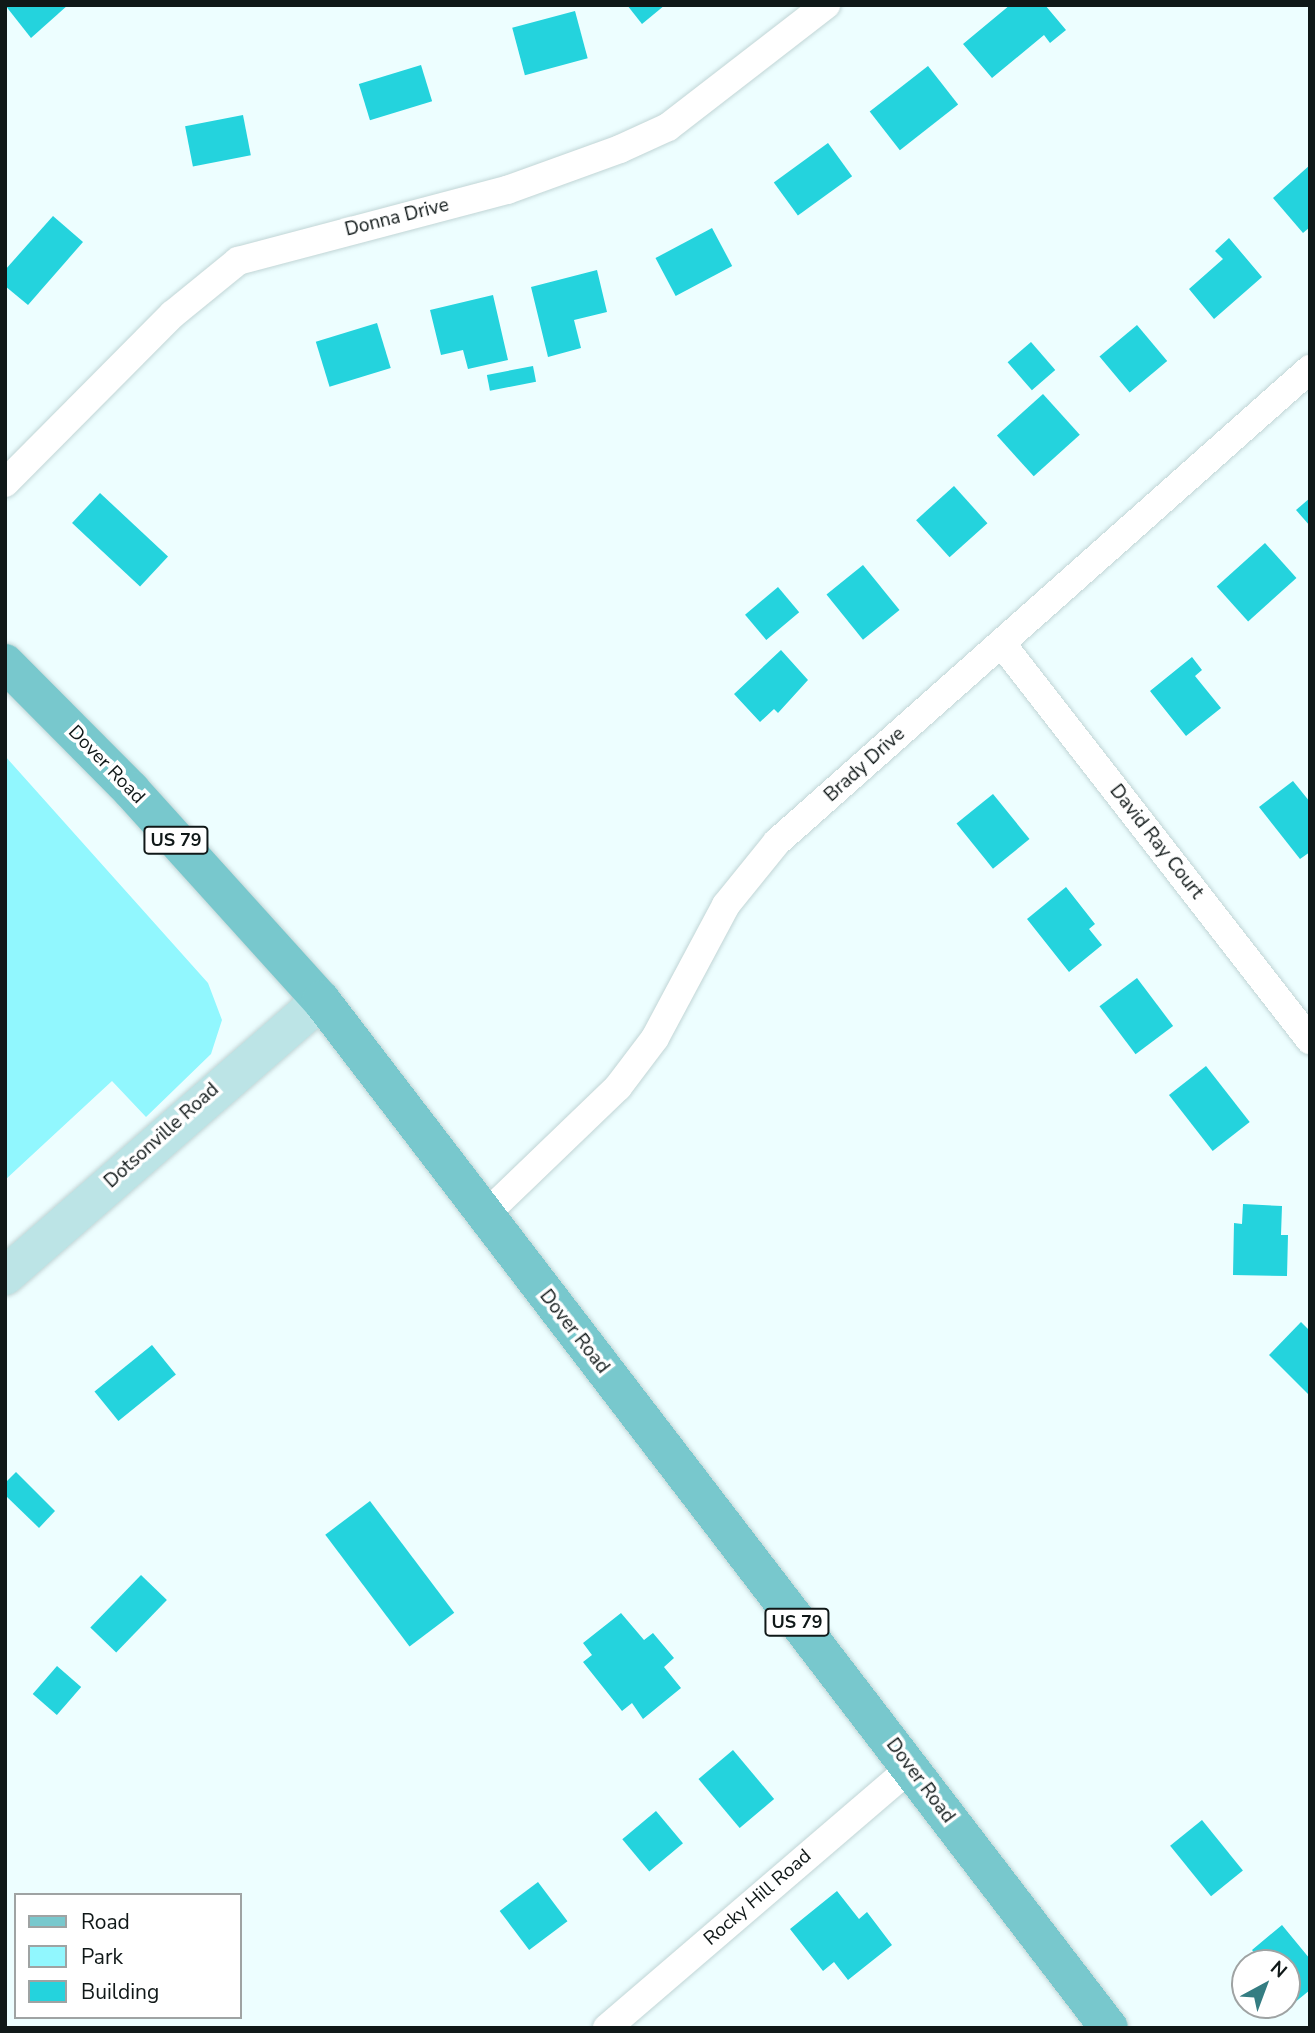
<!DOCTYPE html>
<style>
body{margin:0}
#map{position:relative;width:1315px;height:2033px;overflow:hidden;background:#edfeff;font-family:"Nunito Sans",sans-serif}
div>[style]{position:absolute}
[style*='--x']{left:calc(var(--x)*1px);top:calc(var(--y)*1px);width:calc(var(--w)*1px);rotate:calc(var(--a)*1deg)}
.green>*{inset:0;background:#91f7fe}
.building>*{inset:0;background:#24d3dd;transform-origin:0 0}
.roads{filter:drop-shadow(0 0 2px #c1d5d6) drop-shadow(0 0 2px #c1d5d6)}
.street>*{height:28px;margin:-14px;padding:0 14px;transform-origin:14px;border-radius:14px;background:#fff}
.secondary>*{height:38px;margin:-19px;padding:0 19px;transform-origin:19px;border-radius:19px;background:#bce4e6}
.primary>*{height:38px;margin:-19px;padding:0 19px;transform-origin:19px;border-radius:19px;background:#78c8cd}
span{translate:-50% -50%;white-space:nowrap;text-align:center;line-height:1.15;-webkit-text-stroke:7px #fff;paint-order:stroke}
.shield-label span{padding:2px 5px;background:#fff;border:2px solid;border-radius:5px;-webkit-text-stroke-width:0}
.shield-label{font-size:18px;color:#101818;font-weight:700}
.street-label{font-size:19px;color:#101818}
.frame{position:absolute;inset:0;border:7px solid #101818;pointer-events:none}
.legend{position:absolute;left:14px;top:1893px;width:228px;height:126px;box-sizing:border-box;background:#fff;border:2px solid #9fa3a3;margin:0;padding:9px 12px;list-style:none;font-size:21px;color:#101818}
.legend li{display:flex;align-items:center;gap:14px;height:35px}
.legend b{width:35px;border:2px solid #9fa3a3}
.north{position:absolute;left:1231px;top:1949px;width:70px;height:70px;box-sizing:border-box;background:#fff;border:2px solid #9fa3a3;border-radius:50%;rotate:41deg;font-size:19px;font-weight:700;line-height:28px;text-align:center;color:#101818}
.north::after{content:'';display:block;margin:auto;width:24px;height:32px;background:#347d82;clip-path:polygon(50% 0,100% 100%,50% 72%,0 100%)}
</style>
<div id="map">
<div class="green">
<i style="clip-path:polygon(5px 756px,208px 983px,222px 1020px,211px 1054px,146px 1117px,112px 1081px,5px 1180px)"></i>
</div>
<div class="building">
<i style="clip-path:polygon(5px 5px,68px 5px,31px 38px)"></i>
<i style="clip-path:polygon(627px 5px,665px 5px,642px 24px)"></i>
<i style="clip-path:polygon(1010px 5px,1045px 5px,1066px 30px,1050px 43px,1044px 35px,992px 78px,963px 44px)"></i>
<i style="left:575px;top:11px;width:49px;height:65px;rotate:75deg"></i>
<i style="left:421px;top:65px;width:38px;height:65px;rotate:73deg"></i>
<i style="left:928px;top:66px;width:49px;height:74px;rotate:52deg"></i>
<i style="left:243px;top:115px;width:41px;height:59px;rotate:79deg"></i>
<i style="left:828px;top:143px;width:41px;height:67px;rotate:54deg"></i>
<i style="clip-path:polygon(1310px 165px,1310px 227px,1303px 233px,1273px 198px)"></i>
<i style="clip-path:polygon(53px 216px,83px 242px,28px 305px,5px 286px,5px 270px)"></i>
<i style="left:712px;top:228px;width:43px;height:64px;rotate:62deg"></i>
<i style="clip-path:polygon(1229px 238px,1262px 277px,1214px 319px,1189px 289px,1223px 259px,1215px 251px)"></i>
<i style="clip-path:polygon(597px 270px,607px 312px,574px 320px,581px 348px,548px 357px,531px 287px)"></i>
<i style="clip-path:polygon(493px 295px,508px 360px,468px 369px,463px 350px,441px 355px,430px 310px)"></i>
<i style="left:377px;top:323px;width:47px;height:64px;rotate:73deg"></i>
<i style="left:1137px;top:325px;width:47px;height:49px;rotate:50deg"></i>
<i style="left:1031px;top:342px;width:37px;height:31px;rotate:49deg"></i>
<i style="left:533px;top:366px;width:16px;height:47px;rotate:79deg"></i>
<i style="left:1043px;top:394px;width:55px;height:62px;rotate:48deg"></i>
<i style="left:954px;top:486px;width:50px;height:51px;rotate:48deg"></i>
<i style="left:100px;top:493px;width:93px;height:41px;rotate:43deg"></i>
<i style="clip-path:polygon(1310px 498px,1310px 526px,1296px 510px)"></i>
<i style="left:1265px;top:543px;width:47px;height:65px;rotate:48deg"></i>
<i style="left:863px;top:565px;width:58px;height:47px;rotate:51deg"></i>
<i style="left:778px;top:587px;width:33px;height:43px;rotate:50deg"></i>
<i style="clip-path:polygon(781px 650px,808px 680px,778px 713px,774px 709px,760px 722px,734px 694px)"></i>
<i style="clip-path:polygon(1192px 657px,1202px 670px,1195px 676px,1221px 708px,1186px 736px,1150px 691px)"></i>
<i style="clip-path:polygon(1293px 781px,1310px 802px,1310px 852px,1300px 859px,1259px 807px)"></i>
<i style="left:993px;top:794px;width:58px;height:47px;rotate:51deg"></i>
<i style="clip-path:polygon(1066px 887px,1095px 924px,1089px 929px,1102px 945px,1069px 972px,1027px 919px)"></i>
<i style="left:1137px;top:978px;width:60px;height:47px;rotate:53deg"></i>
<i style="left:1206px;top:1066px;width:71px;height:47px;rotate:52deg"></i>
<i style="clip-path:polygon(1243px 1204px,1282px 1206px,1281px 1235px,1288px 1235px,1287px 1276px,1233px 1275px,1234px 1223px,1242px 1224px)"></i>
<i style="clip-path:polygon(1301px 1322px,1310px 1331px,1310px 1396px,1269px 1355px)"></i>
<i style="left:152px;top:1345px;width:38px;height:74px;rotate:51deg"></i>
<i style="clip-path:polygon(16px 1472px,55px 1511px,39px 1528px,5px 1495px,5px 1483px)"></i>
<i style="left:370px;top:1501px;width:140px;height:56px;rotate:53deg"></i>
<i style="left:141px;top:1575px;width:36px;height:73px;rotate:44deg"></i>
<i style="clip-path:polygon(621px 1613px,644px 1640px,653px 1633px,674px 1658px,664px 1667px,681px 1688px,643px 1719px,632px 1703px,622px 1711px,583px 1662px,592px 1655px,583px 1643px)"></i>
<i style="left:57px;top:1666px;width:32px;height:37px;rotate:41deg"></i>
<i style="left:733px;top:1750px;width:64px;height:45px;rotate:50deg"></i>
<i style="left:656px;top:1811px;width:42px;height:44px;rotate:50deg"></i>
<i style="left:1202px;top:1820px;width:65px;height:41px;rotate:51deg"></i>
<i style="left:538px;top:1882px;width:49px;height:48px;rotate:53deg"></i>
<i style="clip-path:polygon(837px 1891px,859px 1919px,867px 1912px,892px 1945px,848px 1980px,834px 1962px,823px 1971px,790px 1929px)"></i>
<i style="clip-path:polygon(1282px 1925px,1310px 1959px,1310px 1990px,1294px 2003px,1287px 1994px,1287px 1963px,1262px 1963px,1252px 1950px)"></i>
</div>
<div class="roads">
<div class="street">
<i style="--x:5;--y:483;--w:238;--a:-45.2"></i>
<i style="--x:173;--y:314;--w:84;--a:-39.2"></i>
<i style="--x:238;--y:261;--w:278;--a:-14.8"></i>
<i style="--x:507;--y:190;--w:120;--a:-19.9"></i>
<i style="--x:620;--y:149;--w:53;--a:-24.6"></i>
<i style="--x:668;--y:127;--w:200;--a:-37.7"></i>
<i style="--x:1002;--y:644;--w:502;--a:52.13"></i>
<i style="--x:484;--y:1216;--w:186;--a:-43.9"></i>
<i style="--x:618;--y:1087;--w:61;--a:-52.9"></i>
<i style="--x:655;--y:1038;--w:151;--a:-61.9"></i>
<i style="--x:726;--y:905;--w:81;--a:-51"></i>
<i style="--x:777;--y:842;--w:713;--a:-41.59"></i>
<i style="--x:607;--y:2028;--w:399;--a:-40.6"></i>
</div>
<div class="secondary">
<i style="--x:5;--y:1276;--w:420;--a:-41.1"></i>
</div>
<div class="primary">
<i style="--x:5;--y:663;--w:179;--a:45.2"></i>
<i style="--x:131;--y:790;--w:283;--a:47.9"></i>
<i style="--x:321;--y:1000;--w:1295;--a:52.53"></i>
</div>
</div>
<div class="shield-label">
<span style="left:176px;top:840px">US 79</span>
<span style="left:797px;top:1622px">US 79</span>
</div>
<div class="street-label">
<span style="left:397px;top:218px;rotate:-14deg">Donna Drive</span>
<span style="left:106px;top:765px;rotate:46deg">Dover Road</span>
<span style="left:865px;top:765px;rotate:-42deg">Brady Drive</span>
<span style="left:1156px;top:842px;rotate:52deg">David Ray Court</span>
<span style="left:162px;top:1136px;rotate:-42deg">Dotsonville Road</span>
<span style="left:574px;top:1332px;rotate:52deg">Dover Road</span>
<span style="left:920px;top:1781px;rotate:53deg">Dover Road</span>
<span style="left:758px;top:1898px;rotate:-41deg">Rocky Hill Road</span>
</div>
<div class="frame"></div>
<ul class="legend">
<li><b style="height:9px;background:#78c8cd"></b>Road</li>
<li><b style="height:19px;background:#91f7fe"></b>Park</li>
<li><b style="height:19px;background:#24d3dd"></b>Building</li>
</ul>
<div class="north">N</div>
</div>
